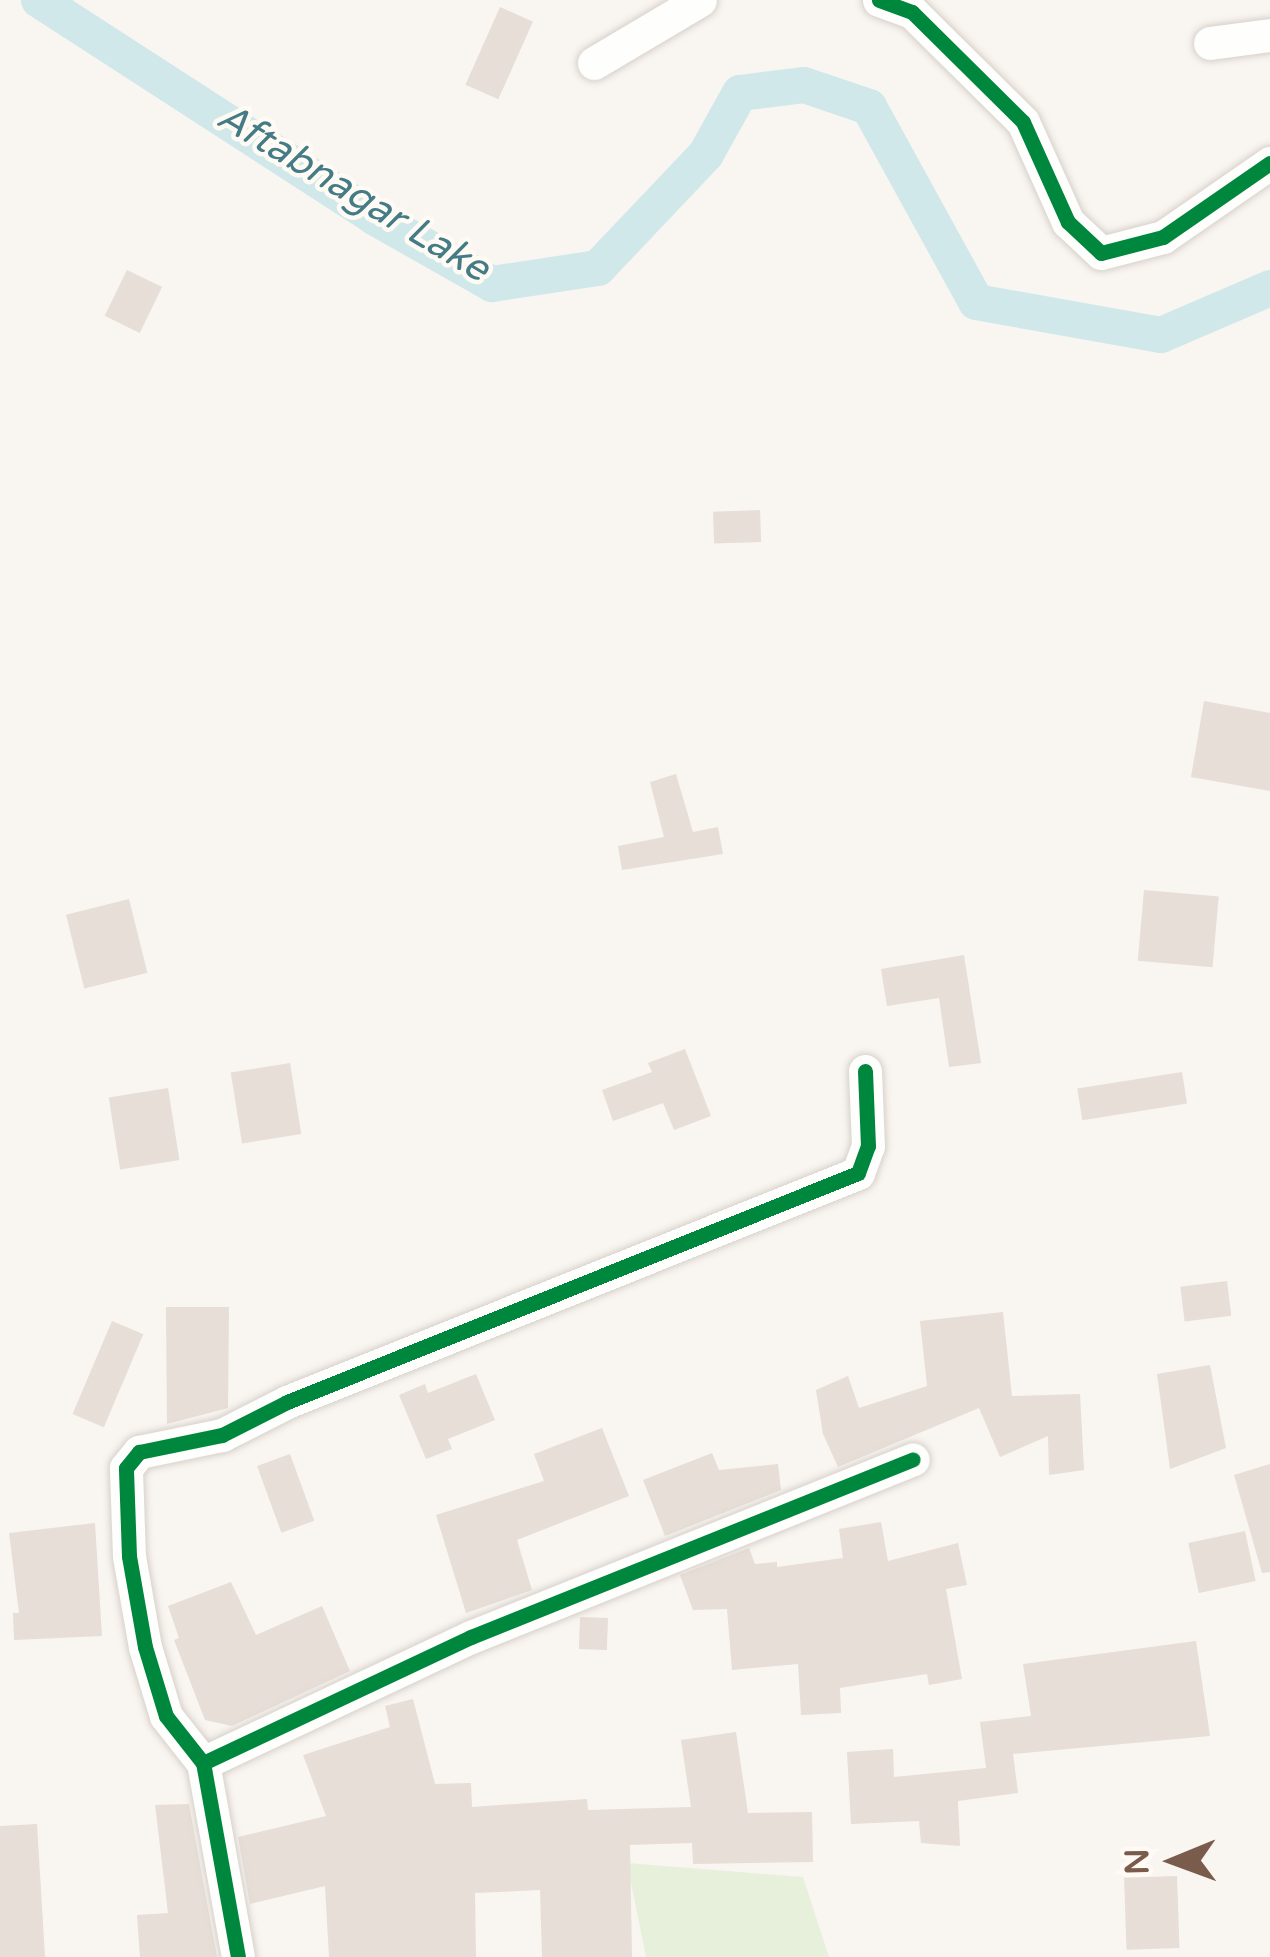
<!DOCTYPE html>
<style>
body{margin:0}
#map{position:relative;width:1270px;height:1957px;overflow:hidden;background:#f9f5f0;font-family:"Varela Round",sans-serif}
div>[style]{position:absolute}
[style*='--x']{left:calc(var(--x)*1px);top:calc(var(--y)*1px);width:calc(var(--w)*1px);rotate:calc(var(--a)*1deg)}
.green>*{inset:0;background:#e7f0db}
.canal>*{height:36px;margin:-18px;padding:0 18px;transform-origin:18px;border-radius:18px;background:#d0e8ea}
.building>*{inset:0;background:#e6ded7;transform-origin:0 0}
.roads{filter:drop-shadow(0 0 3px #d7d1cb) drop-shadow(0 0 3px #d7d1cb)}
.minor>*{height:33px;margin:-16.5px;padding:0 16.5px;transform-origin:16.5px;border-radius:16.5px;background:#fefefd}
.cycleway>*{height:15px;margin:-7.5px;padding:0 7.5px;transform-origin:7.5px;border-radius:7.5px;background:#00873e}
span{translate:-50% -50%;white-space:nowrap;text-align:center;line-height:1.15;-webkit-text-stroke:9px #fffaf3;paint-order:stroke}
.water-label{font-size:39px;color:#437c86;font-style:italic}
.north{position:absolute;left:1114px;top:1801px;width:120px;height:120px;-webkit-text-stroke:9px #fffaf3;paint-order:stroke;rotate:269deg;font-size:33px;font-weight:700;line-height:48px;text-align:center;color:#7a5c4d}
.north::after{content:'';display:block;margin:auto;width:42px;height:54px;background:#7a5c4d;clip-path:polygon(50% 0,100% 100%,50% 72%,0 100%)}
</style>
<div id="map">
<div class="green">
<i style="clip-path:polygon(627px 1863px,803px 1877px,829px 1957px,646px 1957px)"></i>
</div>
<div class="canal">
<i style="--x:39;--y:0;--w:399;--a:32.9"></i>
<i style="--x:374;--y:217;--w:136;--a:29.6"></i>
<i style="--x:492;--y:284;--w:107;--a:-8.6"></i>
<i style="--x:598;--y:268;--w:157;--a:-46.5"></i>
<i style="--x:706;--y:154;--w:70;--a:-60.9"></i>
<i style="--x:740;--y:93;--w:64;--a:-7.1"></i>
<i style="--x:804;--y:85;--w:69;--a:18.7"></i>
<i style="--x:869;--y:107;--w:222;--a:61.2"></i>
<i style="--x:976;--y:302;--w:188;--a:10.1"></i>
<i style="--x:1161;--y:335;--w:119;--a:-23.3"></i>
</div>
<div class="building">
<i style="left:500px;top:7px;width:36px;height:85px;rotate:24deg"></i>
<i style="left:127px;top:270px;width:39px;height:51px;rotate:26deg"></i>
<i style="left:760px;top:510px;width:32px;height:47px;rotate:88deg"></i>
<i style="clip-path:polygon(1204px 701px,1270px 713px,1270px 791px,1191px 777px)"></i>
<i style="clip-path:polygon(676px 774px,693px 832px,718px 827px,723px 854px,622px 870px,618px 846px,664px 837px,650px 782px)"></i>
<i style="left:1144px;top:890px;width:75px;height:71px;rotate:5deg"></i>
<i style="left:129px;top:899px;width:76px;height:65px;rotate:76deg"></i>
<i style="clip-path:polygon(964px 955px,981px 1063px,949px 1067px,939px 998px,887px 1006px,881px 969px)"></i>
<i style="clip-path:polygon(685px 1049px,711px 1116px,674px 1130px,663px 1103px,613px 1121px,602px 1090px,652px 1072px,648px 1063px)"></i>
<i style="left:290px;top:1063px;width:72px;height:60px;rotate:81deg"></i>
<i style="left:1182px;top:1072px;width:32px;height:106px;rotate:81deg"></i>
<i style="left:168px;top:1088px;width:73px;height:60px;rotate:81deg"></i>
<i style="left:1227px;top:1281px;width:35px;height:47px;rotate:83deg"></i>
<i style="clip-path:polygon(166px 1307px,229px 1307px,228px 1408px,167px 1424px)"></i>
<i style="clip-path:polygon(1003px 1312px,1012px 1396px,1080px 1394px,1084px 1470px,1049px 1475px,1048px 1436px,1000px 1457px,979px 1408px,838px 1467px,823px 1434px,816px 1390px,848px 1376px,859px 1408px,927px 1386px,920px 1321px)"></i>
<i style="left:112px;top:1321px;width:34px;height:101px;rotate:23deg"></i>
<i style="clip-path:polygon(1210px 1365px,1226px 1448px,1170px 1469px,1157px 1374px)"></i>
<i style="clip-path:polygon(476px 1374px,495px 1420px,448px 1439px,452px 1449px,426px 1459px,399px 1395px,425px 1384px,428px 1393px)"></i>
<i style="clip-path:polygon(602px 1428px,629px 1496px,517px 1540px,532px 1590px,466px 1613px,436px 1515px,544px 1481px,534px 1454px)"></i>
<i style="clip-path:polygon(712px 1453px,719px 1470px,778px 1464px,781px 1490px,665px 1536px,643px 1480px)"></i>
<i style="left:290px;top:1454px;width:71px;height:35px;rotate:70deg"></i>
<i style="clip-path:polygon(1270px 1464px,1270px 1572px,1262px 1573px,1234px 1475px)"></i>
<i style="clip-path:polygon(881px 1522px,888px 1561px,958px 1543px,967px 1585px,946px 1589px,962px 1679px,929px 1685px,927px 1674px,840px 1688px,841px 1713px,801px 1715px,798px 1664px,732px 1670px,727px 1609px,693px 1610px,680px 1575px,749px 1548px,755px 1564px,777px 1562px,777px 1567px,843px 1558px,839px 1529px)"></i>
<i style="clip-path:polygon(95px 1523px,102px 1636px,14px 1640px,13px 1613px,19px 1613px,9px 1533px)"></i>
<i style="left:1245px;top:1531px;width:51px;height:58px;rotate:78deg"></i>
<i style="clip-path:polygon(231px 1582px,256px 1635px,322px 1606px,350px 1671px,232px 1726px,205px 1720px,174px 1640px,179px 1638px,168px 1606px)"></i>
<i style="left:580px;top:1617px;width:28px;height:32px;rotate:2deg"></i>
<i style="clip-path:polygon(1196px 1641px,1210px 1736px,1013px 1754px,1018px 1793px,958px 1801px,960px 1846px,921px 1843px,919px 1821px,851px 1824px,847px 1752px,893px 1749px,894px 1777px,986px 1768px,980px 1722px,1031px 1716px,1023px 1664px)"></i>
<i style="clip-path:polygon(413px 1699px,435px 1784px,471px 1783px,472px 1807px,587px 1799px,588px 1810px,691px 1807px,681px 1740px,736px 1732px,748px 1813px,812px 1812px,813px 1862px,693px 1864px,692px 1843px,630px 1845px,632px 1957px,542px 1957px,540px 1890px,475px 1893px,476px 1957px,329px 1957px,325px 1886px,250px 1904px,238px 1837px,326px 1816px,303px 1755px,390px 1727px,385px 1706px)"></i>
<i style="clip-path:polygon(189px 1804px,217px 1957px,140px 1957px,137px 1915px,168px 1913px,155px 1805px)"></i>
<i style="clip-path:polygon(37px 1824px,45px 1957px,0 1957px,0 1826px)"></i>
<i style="left:1177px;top:1876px;width:72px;height:53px;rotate:88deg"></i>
</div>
<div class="roads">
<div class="minor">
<i style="--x:879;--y:0;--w:35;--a:20"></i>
<i style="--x:912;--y:12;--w:156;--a:44.7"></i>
<i style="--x:1023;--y:122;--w:110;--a:65.8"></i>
<i style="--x:1068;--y:222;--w:45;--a:43.2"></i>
<i style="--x:1101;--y:253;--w:64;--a:-14.5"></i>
<i style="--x:1163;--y:237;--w:130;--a:-34.7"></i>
<i style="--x:1210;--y:43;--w:61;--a:-7.6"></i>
<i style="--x:594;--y:63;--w:123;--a:-30.7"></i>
<i style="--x:203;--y:1763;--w:60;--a:-128.2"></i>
<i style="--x:166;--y:1716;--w:72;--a:-106.9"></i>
<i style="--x:145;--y:1647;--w:92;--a:-100"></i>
<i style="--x:129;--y:1556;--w:88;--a:-92"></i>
<i style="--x:126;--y:1468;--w:21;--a:-51"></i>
<i style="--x:139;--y:1452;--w:85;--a:-11.6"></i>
<i style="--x:222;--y:1435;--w:73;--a:-26.9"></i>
<i style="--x:287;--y:1402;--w:615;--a:-21.85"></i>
<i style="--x:858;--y:1173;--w:29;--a:-70"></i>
<i style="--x:868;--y:1146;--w:75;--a:-92.3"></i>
<i style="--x:238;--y:1957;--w:197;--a:-100.2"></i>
<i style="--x:203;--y:1763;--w:296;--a:-25.2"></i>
<i style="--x:471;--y:1637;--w:476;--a:-21.9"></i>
</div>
</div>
<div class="cycleway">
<i style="--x:879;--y:0;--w:35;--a:20"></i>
<i style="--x:912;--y:12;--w:156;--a:44.7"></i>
<i style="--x:1023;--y:122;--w:110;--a:65.8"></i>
<i style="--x:1068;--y:222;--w:45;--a:43.2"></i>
<i style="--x:1101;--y:253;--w:64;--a:-14.5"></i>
<i style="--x:1163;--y:237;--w:130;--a:-34.7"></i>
<i style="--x:203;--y:1763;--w:60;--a:-128.2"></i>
<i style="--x:166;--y:1716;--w:72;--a:-106.9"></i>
<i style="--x:145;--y:1647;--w:92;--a:-100"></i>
<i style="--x:129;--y:1556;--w:88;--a:-92"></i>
<i style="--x:126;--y:1468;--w:21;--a:-51"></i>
<i style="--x:139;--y:1452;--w:85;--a:-11.6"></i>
<i style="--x:222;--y:1435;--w:73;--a:-26.9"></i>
<i style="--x:287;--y:1402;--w:615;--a:-21.85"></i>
<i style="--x:858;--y:1173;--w:29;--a:-70"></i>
<i style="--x:868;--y:1146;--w:75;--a:-92.3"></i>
<i style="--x:238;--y:1957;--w:197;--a:-100.2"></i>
<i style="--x:203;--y:1763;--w:296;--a:-25.2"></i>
<i style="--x:471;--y:1637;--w:476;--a:-21.9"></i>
</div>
<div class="water-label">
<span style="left:353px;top:193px;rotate:31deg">Aftabnagar Lake</span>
</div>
<div class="north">N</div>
</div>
